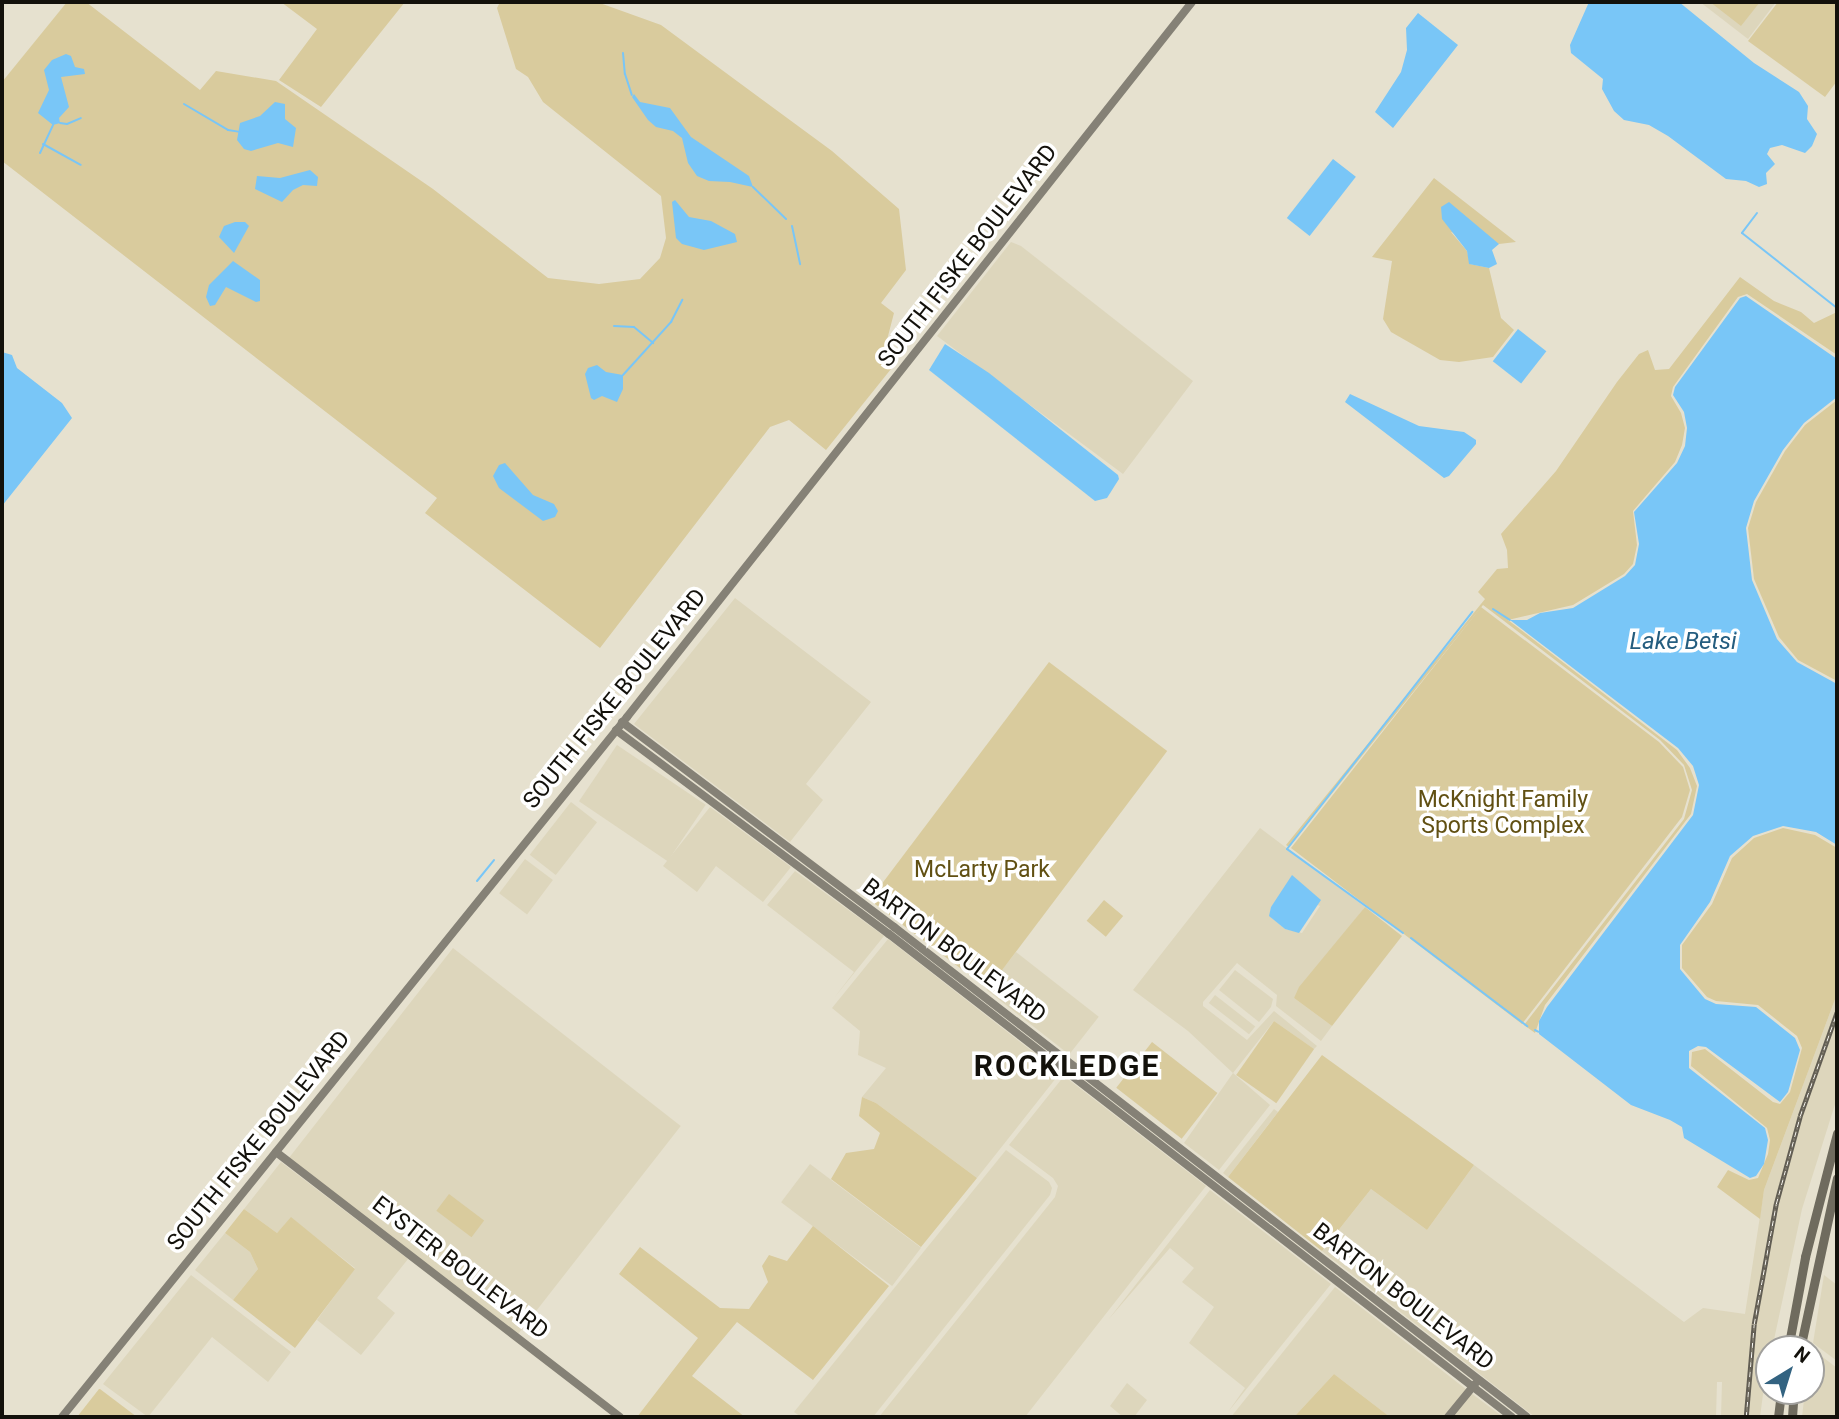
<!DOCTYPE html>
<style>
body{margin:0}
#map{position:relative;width:1839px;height:1419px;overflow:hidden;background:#e6e1cf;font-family:Roboto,sans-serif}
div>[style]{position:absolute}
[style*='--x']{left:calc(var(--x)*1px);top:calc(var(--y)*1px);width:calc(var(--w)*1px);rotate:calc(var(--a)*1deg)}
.built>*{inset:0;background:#ddd6bc;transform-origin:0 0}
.green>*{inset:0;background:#d9cb9d;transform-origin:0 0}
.water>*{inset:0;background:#79c6f7;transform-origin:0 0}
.stream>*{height:2px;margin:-1px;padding:0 1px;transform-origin:1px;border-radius:1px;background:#79c6f7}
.secondary>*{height:8px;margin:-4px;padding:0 4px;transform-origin:4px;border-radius:4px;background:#858176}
.primary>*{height:9px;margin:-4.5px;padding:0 4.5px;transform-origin:4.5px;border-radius:4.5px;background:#6f6b5e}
.rail>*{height:4.5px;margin-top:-2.25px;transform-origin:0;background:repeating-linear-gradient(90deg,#fff 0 5px,#615d53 0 10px);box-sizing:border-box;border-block:2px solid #615d53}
span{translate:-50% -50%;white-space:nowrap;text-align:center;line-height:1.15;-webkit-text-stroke:7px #fff;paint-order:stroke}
.street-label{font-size:23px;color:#13110b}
.park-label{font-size:23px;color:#615013}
.water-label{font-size:24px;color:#245d7f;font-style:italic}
.district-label{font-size:30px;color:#13110b;font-weight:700;letter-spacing:2px}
.frame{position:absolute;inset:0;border:4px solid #13110b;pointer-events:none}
.north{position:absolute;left:1755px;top:1335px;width:70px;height:70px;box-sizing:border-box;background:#fff;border:2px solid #a1a09d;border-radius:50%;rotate:38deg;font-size:19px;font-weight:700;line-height:28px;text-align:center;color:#13110b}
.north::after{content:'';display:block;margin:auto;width:24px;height:32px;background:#336381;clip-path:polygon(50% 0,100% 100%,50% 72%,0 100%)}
</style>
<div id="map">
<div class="built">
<i style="clip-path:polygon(1700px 2px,1776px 2px,1748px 39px)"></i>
<i style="clip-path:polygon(1011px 242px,1021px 246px,1193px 381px,1123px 474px,937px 336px)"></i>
<i style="clip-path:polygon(735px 598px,871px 702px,806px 784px,823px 800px,790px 842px,634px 724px)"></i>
<i style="left:617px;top:745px;width:107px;height:68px;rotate:34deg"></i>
<i style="left:571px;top:802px;width:33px;height:67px;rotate:38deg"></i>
<i style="clip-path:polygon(710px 807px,791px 867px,763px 902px,716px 866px,697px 892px,663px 866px)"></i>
<i style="clip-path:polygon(evenodd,1260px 828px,1365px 907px,1294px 998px,1332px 1026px,1321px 1041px,1276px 1006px,1277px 995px,1237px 963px,1203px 1002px,1203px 1006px,1247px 1040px,1274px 1011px,1317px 1046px,1314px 1049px,1274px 1021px,1233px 1073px,1270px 1105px,1219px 1170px,1184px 1143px,1233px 1073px,1188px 1031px,1133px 990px,1260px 828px,1285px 890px,1320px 906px,1302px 933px,1285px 929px,1270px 916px,1271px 907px,1285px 890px)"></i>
<i style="left:525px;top:859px;width:35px;height:43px;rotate:37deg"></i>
<i style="clip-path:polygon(795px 871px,884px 936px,834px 998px,854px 972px,767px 905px)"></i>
<i style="clip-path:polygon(888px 939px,1060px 1073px,977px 1178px,876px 1103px,862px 1097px,886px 1068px,858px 1055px,860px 1031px,832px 1008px)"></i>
<i style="left:453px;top:948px;width:289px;height:271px;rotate:38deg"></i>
<i style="left:1016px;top:952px;width:105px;height:48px;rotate:38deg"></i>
<i style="clip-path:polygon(1235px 970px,1273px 999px,1271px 1007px,1259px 1022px,1219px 990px)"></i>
<i style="clip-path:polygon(1837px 994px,1837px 1098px,1802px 1209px,1772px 1349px,1769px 1349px,1760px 1417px,1721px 1417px,1722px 1382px,1717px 1382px,1716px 1417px,1535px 1417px,1322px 1251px,1371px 1189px,1427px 1230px,1474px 1165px,1684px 1322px,1703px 1308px,1745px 1314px,1764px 1190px)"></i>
<i style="left:1215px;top:995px;width:51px;height:10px;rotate:38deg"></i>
<i style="clip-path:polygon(1064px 1076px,1206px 1186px,1025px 1417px,879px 1417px,1055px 1197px,1058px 1186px,1053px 1178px,1009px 1145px)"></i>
<i style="clip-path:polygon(1274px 1109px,1278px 1112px,1228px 1177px,1223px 1173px)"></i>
<i style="clip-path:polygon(1006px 1150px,1049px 1182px,1052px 1188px,1050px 1195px,873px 1417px,801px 1417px,794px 1412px)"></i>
<i style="clip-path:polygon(281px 1162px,408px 1259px,377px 1298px,395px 1313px,361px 1355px,317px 1320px,355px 1268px,291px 1218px,277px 1233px,244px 1209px)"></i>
<i style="left:810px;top:1164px;width:139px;height:48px;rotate:37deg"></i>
<i style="clip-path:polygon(1210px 1190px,1331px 1284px,1228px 1412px,1245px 1388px,1189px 1343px,1214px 1307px,1182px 1282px,1194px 1268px,1170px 1248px,1108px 1320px)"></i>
<i style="clip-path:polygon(225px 1233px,250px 1252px,258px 1269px,233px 1300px,195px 1270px)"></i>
<i style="clip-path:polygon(191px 1275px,291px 1352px,268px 1382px,212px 1337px,148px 1417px,103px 1384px)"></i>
<i style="clip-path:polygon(1824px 1275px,1837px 1285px,1837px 1361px,1813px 1343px)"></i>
<i style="clip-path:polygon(1335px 1287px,1467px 1390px,1445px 1417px,1390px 1417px,1334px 1374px,1294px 1417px,1231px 1417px)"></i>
<i style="clip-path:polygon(1812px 1349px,1837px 1368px,1837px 1417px,1802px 1417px,1805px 1391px,1811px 1391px)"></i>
<i style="clip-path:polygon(1127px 1383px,1147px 1400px,1134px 1417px,1123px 1417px,1110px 1406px)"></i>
<i style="clip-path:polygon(1471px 1393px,1503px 1417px,1452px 1417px)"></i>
</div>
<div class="green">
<i style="clip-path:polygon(67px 2px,86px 2px,200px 90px,216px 71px,276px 81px,433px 189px,548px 278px,599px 284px,640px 279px,660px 258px,666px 238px,661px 196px,543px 102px,528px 77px,516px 69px,497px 8px,500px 2px,597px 2px,661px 25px,832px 151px,899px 209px,906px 270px,881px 303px,894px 313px,887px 340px,891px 369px,826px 450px,789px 420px,770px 427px,600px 648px,425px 513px,437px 498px,2px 161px,2px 82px)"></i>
<i style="clip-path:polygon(281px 2px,405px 2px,321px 107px,279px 80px,317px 29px)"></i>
<i style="clip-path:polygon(1710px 2px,1760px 2px,1741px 26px)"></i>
<i style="clip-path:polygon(1778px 2px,1837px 2px,1837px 81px,1825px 97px,1748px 41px)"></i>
<i style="clip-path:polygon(1434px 178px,1516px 242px,1499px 244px,1451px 232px,1467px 251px,1470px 264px,1489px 268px,1501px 318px,1514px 330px,1493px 357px,1459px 362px,1440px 360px,1391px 332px,1383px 319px,1392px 261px,1372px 257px)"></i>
<i style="clip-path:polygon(1740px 277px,1774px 301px,1801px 312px,1814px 323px,1837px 312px,1837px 355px,1747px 294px,1738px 297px,1673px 387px,1671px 396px,1681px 413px,1685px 428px,1682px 445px,1675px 462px,1633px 511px,1637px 545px,1633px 564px,1624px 574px,1573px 605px,1508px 620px,1677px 750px,1690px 768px,1697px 786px,1691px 814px,1545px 1005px,1535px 1033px,1524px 1025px,1684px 819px,1692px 790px,1684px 765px,1660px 740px,1483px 605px,1289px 847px,1286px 845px,1485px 599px,1478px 592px,1497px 569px,1508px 568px,1507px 550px,1501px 534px,1556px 471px,1617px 382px,1639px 354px,1648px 350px,1655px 370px,1669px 369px)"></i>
<i style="clip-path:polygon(1837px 400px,1837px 681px,1798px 660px,1779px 637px,1754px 579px,1748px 528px,1756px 502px,1785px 451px,1805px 425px)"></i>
<i style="clip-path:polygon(1481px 607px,1659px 742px,1683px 767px,1690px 790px,1682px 817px,1522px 1024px,1291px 848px)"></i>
<i style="left:1049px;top:662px;width:148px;height:298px;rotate:37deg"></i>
<i style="clip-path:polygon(1783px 828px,1815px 835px,1837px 848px,1837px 994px,1764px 1190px,1760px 1219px,1717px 1187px,1728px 1170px,1749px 1180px,1758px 1178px,1768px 1154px,1770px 1140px,1767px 1128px,1691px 1066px,1692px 1052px,1705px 1049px,1773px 1102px,1780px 1104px,1790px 1092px,1802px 1048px,1797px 1036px,1758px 1005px,1716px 1001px,1707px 997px,1682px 968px,1682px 945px,1712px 904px,1732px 858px,1754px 838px)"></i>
<i style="left:1104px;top:900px;width:25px;height:27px;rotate:40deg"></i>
<i style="clip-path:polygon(1365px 907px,1402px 936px,1332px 1026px,1294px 998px,1299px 987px)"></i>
<i style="left:1274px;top:1021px;width:49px;height:66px;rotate:35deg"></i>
<i style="left:1152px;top:1042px;width:83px;height:58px;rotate:38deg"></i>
<i style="clip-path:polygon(1322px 1055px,1474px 1165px,1427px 1230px,1371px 1189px,1322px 1251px,1228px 1177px)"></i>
<i style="clip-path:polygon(862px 1097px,876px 1103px,977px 1178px,921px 1247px,831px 1179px,846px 1153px,874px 1149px,880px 1133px,859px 1116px)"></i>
<i style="left:449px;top:1194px;width:44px;height:21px;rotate:37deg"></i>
<i style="clip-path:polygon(244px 1209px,277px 1233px,291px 1217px,355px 1269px,295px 1348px,233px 1300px,258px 1269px,250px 1252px,225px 1233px)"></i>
<i style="clip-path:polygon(813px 1226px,889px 1286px,813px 1380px,737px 1322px,692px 1376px,745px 1417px,637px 1417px,698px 1338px,619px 1274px,640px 1247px,720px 1308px,749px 1309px,768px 1282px,762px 1266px,769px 1255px,787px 1261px)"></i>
<i style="clip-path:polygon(1334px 1374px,1390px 1417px,1294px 1417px)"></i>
<i style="clip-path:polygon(99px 1389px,100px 1389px,137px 1417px,77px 1417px)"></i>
</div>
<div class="water">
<i style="clip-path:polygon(1589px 2px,1679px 2px,1754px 63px,1799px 92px,1808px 106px,1807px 119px,1817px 134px,1812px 146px,1805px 153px,1782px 145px,1770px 148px,1767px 154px,1775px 164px,1766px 173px,1767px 184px,1759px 187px,1746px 181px,1726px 179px,1668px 136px,1649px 125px,1624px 120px,1614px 111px,1602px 89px,1603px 79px,1571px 53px,1570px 45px)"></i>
<i style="clip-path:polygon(1418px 13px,1458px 45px,1393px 128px,1375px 112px,1401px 72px,1407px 50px,1406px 28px)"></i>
<i style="clip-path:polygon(66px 54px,71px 56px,75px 67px,84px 69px,85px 74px,61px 77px,69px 107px,59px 118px,60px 123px,53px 125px,38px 113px,49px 90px,44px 70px,52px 60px)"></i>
<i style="clip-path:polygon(634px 94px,640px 102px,670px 108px,691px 137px,749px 176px,753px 187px,730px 182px,709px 181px,697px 176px,688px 163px,682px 138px,673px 131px,656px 127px,648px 120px,632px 97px)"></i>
<i style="clip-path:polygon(275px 102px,285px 104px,285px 119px,296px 128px,293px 147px,278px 143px,251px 151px,244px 149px,237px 140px,240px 123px,260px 116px)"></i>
<i style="left:1333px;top:159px;width:29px;height:75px;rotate:38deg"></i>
<i style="clip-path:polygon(310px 170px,318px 177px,317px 186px,303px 185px,293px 190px,282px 202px,255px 189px,257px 176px,280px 178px)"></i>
<i style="clip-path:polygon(675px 200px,689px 217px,711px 221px,735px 234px,737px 242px,704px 250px,682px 244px,676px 238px,672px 202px)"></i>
<i style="clip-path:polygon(1449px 202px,1499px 244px,1492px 250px,1497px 264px,1489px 268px,1469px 264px,1467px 251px,1442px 219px,1441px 207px)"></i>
<i style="clip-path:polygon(235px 222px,245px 222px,249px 226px,234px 253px,219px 237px,224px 226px)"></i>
<i style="clip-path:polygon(233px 261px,260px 280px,260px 301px,256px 302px,226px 287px,215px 305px,210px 306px,206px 297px,209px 285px)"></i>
<i style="clip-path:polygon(1746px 296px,1837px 359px,1837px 397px,1804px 423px,1783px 450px,1754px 501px,1746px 528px,1752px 580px,1777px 639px,1797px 662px,1837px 684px,1837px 845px,1816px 832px,1783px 826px,1753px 836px,1730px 856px,1710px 902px,1680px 945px,1680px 969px,1705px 999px,1716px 1004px,1756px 1007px,1795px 1038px,1800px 1050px,1788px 1092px,1780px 1102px,1706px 1047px,1698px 1046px,1689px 1051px,1689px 1068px,1765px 1128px,1768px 1140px,1764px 1164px,1756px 1176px,1750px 1178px,1684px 1138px,1682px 1127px,1670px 1120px,1631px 1105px,1539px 1034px,1539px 1021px,1547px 1007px,1693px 815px,1699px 785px,1693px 766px,1678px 748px,1510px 620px,1527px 620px,1540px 613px,1573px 608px,1625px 576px,1635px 565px,1639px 544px,1634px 512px,1677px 463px,1685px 446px,1687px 428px,1684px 412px,1673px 395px,1675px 387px,1740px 298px)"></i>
<i style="left:1518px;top:329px;width:36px;height:41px;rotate:38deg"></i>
<i style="clip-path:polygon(945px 344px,989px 373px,1118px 475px,1119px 479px,1107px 498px,1095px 501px,929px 370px)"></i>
<i style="clip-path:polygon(2px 352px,12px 355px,17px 368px,62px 403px,72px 418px,2px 506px)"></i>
<i style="clip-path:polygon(597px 365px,606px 372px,623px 375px,623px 389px,617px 402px,602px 396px,594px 400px,591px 398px,585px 374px,588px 368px)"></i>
<i style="clip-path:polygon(1350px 394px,1419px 426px,1464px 432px,1476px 440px,1476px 444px,1449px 476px,1444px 478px,1345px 402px)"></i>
<i style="clip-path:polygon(505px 463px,533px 495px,554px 504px,558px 511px,555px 517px,543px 521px,499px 488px,493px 476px,499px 465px)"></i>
<i style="clip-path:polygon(1292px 875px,1321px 900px,1299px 933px,1285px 929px,1269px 916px,1271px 907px)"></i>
</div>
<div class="stream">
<i style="--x:623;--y:53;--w:21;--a:85"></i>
<i style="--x:625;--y:74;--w:22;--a:72"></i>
<i style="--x:184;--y:104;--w:51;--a:30.6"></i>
<i style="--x:228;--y:130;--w:12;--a:9"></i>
<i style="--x:60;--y:123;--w:7;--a:8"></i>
<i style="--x:67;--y:124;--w:15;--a:-23"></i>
<i style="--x:43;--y:144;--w:43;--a:28.9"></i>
<i style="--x:40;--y:153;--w:31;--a:-65"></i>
<i style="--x:753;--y:187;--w:46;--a:44.1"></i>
<i style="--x:1757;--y:213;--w:25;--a:127"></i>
<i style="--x:1742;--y:233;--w:121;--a:38.3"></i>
<i style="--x:792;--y:226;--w:39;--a:78"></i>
<i style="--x:614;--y:326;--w:20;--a:3"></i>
<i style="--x:634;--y:327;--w:25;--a:40"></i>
<i style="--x:623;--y:375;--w:72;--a:-47.8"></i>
<i style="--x:671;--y:322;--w:25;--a:-63"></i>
<i style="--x:1493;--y:609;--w:20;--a:33"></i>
<i style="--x:477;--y:881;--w:27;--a:-51"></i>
<i style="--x:1403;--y:933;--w:143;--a:-144.1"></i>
<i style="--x:1287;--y:849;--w:301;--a:-52"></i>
<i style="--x:1411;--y:938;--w:146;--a:37.2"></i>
<i style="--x:1535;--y:1030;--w:4;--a:27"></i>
</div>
<div class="secondary">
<i style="--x:622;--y:722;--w:341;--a:37"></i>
<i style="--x:894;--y:927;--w:800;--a:37.74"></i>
<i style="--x:616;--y:730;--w:341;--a:36.8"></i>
<i style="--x:889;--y:934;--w:788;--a:37.79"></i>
<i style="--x:276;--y:1152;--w:434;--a:37.6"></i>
<i style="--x:62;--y:1417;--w:900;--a:-51.09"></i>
<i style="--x:627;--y:717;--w:911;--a:-51.68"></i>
<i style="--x:1448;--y:1417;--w:43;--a:-50.7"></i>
</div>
<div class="primary">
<i style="--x:1788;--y:1349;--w:94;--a:-79.5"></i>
<i style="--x:1805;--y:1257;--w:128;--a:-75.5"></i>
<i style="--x:1800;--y:1349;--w:175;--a:-77.8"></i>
<i style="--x:1778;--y:1417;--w:26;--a:-83"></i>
<i style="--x:1792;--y:1417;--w:26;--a:-86"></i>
</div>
<div class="rail">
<i style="--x:1746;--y:1417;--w:93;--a:-85.1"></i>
<i style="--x:1754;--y:1324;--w:122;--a:-79.6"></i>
<i style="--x:1776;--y:1204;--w:91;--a:-74.7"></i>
<i style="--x:1800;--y:1116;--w:110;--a:-70.4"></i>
</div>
<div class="street-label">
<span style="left:968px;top:256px;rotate:-52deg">SOUTH FISKE BOULEVARD</span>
<span style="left:615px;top:699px;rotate:-51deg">SOUTH FISKE BOULEVARD</span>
<span style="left:954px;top:951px;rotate:37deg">BARTON BOULEVARD</span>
<span style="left:259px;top:1141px;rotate:-51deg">SOUTH FISKE BOULEVARD</span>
<span style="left:460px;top:1268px;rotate:38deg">EYSTER BOULEVARD</span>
<span style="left:1403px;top:1297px;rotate:38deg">BARTON BOULEVARD</span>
</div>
<div class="park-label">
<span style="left:1503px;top:813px">McKnight Family<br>Sports Complex</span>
<span style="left:982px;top:870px">McLarty Park</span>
</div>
<div class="water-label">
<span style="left:1683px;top:642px">Lake Betsi</span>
</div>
<div class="district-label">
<span style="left:1067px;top:1066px">ROCKLEDGE</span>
</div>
<div class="frame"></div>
<div class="north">N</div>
</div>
